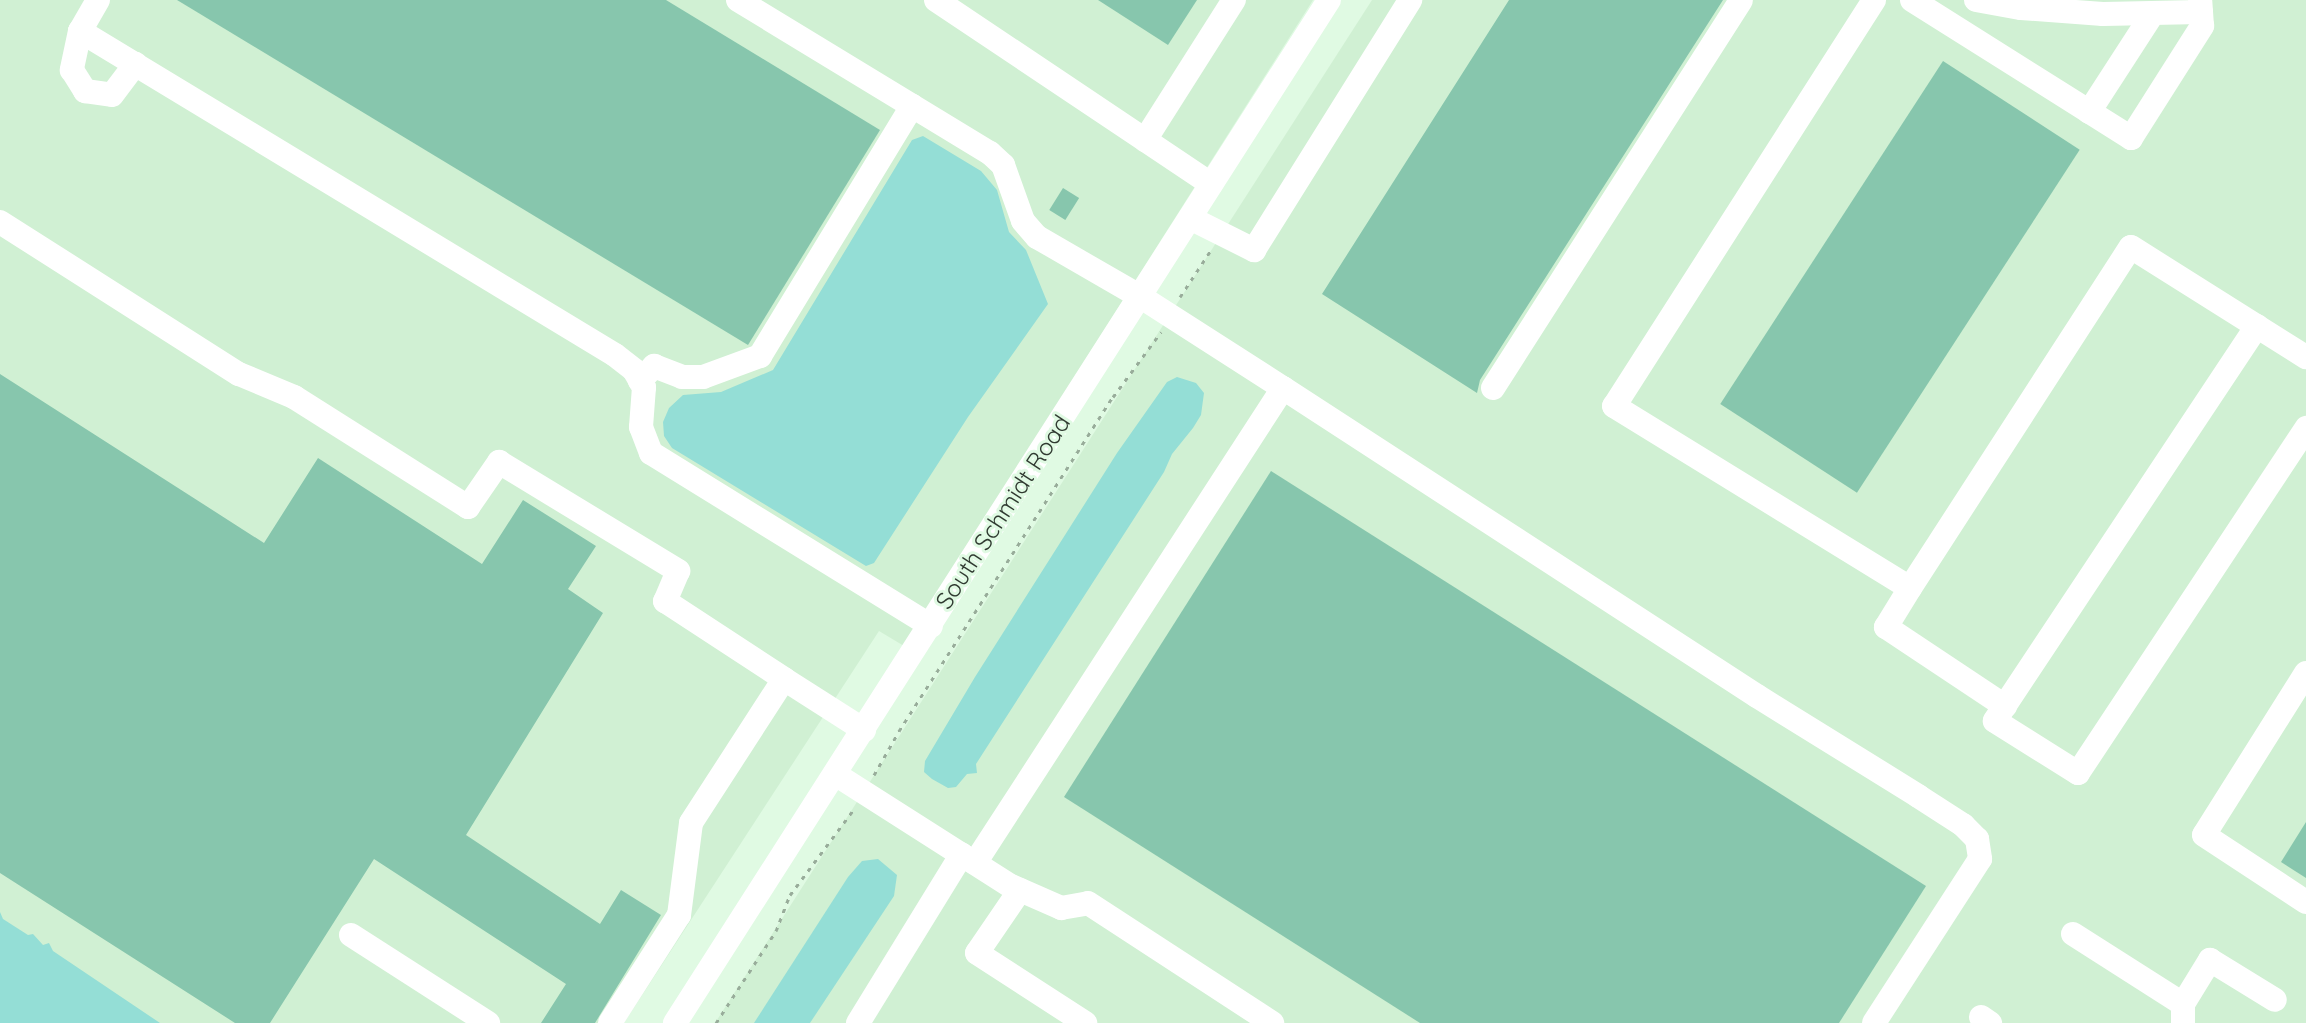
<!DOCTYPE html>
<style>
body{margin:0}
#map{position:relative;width:2306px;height:1023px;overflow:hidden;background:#e0fae3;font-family:Quicksand,sans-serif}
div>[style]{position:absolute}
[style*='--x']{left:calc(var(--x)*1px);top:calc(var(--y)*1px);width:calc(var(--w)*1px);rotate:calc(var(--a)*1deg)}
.built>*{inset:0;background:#d0f0d3}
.water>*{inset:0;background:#94ded6}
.building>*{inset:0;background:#87c6ad;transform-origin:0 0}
.path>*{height:3px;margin-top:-1.5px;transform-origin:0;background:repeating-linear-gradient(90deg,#98ac9a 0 4px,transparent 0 10px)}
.minor>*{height:24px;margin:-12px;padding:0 12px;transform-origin:12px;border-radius:12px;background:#fff}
span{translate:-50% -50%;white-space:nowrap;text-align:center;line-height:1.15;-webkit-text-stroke:6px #e0fae3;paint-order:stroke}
.street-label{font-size:24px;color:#303a31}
</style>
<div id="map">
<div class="built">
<i style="clip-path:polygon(0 0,1313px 0,904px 646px,879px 631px,624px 1023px,0 1023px)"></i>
<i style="clip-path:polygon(1372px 0,2306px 0,2306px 1023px,715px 1023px)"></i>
</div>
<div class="water">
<i style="clip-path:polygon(923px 136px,981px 171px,997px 190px,1009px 232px,1026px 250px,1048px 304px,968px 417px,874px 563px,866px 566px,672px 448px,664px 436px,663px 422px,669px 408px,683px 395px,721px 392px,773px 370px,912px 140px)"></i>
<i style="clip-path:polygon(1177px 377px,1196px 383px,1204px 393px,1201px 415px,1193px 428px,1172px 454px,1164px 472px,976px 764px,977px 773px,967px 774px,956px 787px,948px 788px,932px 779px,924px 772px,925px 761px,975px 677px,1117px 453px,1167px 382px)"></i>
<i style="clip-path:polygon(878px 859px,897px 875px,894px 896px,810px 1023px,754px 1023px,848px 877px,862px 861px)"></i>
<i style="clip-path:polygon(0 912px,3px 919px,28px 935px,33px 934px,43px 945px,49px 943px,53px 951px,160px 1023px,0 1023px)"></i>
</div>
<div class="building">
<i style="clip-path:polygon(177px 0,666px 0,880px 130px,748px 345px)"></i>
<i style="clip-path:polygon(1098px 0,1197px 0,1168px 45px)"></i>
<i style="clip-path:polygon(1509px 0,1723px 0,1480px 380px,1477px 393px,1322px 294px)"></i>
<i style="left:1943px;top:61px;width:163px;height:409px;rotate:33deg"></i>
<i style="left:1063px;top:188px;width:19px;height:26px;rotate:32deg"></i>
<i style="clip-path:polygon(0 374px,264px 543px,318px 458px,482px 564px,523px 500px,596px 546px,568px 589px,603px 613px,466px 835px,600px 924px,621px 890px,661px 915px,595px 1023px,541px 1023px,566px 984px,374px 859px,270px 1023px,235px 1023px,0 873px)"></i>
<i style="clip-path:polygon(1271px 471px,1926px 886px,1839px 1023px,1420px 1023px,1064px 797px)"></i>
<i style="clip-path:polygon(2306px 822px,2306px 878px,2281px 862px)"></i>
</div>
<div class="path">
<i style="--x:1180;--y:297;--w:56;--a:-56.6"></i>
<i style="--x:874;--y:775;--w:51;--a:-60.4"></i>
<i style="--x:899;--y:731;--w:397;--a:-57.4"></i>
<i style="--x:1113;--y:397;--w:81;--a:-53.6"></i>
<i style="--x:716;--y:1023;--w:110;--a:-56.9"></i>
<i style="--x:776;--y:931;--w:39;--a:-69"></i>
<i style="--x:790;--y:895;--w:107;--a:-53.3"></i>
</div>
<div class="minor">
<i style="--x:98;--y:0;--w:36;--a:120"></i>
<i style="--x:80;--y:31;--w:625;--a:31.2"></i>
<i style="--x:615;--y:355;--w:24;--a:38"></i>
<i style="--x:634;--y:370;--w:20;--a:60"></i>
<i style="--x:644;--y:387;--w:40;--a:94.3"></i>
<i style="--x:641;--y:427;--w:28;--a:69"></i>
<i style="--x:651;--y:453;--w:329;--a:31.7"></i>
<i style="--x:738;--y:0;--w:295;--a:31.3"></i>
<i style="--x:990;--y:153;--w:18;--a:43"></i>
<i style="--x:1003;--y:165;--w:59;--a:70.3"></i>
<i style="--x:1023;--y:221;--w:21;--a:49"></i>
<i style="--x:1037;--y:237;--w:120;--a:30"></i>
<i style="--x:1141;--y:297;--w:169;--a:32.7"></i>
<i style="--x:1283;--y:388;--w:566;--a:122.96"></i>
<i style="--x:936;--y:0;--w:331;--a:33.8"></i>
<i style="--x:1874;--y:0;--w:482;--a:122.6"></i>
<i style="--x:1614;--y:406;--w:347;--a:31.6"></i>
<i style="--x:1910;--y:588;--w:406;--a:-57.1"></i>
<i style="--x:2131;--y:247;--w:207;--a:32.2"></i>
<i style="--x:1912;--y:0;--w:259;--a:32.2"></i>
<i style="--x:2131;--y:138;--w:133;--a:-57.6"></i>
<i style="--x:2202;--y:26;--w:26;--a:-94"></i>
<i style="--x:1976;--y:0;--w:46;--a:10.1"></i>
<i style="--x:2021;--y:8;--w:82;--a:4.2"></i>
<i style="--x:2103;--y:14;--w:98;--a:-1.2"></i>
<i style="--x:80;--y:31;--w:40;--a:102"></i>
<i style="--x:72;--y:70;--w:25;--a:58"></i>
<i style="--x:85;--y:91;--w:27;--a:8"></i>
<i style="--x:112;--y:95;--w:39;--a:-53"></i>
<i style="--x:2089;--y:112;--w:118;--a:-57.1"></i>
<i style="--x:1145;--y:140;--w:166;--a:-57.6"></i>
<i style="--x:1190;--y:218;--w:72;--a:26.6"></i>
<i style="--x:1254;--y:250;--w:295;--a:-58"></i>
<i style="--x:0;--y:222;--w:283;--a:32.5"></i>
<i style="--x:239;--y:374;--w:60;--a:22.7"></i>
<i style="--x:294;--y:397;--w:206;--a:32.3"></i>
<i style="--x:468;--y:507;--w:55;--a:-55.4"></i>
<i style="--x:499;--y:462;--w:210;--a:31.3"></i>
<i style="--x:678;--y:571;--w:33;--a:113"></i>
<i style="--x:665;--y:601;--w:142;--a:33.2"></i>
<i style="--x:784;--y:679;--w:171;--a:122.9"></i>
<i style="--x:691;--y:823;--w:93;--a:97.4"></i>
<i style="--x:679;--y:915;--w:128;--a:122.6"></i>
<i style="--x:2257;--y:326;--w:474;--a:123.6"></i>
<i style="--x:1995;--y:721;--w:98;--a:32.1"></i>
<i style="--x:2078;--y:773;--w:414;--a:-56.5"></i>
<i style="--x:640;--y:381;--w:21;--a:-47"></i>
<i style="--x:654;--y:366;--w:30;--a:21"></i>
<i style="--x:682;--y:377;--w:21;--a:0"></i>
<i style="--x:703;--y:377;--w:61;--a:-20.2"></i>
<i style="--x:760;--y:356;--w:293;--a:-58.7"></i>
<i style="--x:1283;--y:388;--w:565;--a:33.02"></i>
<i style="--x:1757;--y:696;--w:190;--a:31.8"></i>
<i style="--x:1918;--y:796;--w:54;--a:32.8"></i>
<i style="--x:1963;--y:825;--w:20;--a:45"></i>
<i style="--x:1977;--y:839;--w:20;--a:81"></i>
<i style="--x:1980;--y:859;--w:195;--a:122.9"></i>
<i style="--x:1493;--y:388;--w:460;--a:-57.4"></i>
<i style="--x:1910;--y:588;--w:46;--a:121.6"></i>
<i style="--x:1886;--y:627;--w:143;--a:33.6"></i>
<i style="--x:2306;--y:673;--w:191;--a:122.2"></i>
<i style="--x:2204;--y:835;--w:122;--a:33.3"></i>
<i style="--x:784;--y:679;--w:95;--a:32.5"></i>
<i style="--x:835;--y:774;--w:209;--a:32.5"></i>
<i style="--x:1011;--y:886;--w:55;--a:23.7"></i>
<i style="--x:1061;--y:908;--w:27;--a:-10"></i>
<i style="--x:1088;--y:903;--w:220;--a:33.1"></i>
<i style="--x:1020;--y:890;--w:76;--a:124.3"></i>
<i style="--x:977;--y:953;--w:129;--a:32.9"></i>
<i style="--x:2073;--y:934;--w:130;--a:32.5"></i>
<i style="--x:2183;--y:1004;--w:19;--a:90"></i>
<i style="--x:351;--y:935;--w:163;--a:32.7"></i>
<i style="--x:2183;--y:1004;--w:52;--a:-58.5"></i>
<i style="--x:2210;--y:960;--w:76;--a:31.6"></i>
<i style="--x:1981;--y:1017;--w:11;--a:34"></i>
<i style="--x:675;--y:1023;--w:1214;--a:-57.41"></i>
<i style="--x:858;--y:1023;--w:198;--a:-58.4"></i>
</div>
<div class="street-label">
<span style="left:1003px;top:512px;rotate:-57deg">South Schmidt Road</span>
</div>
</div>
